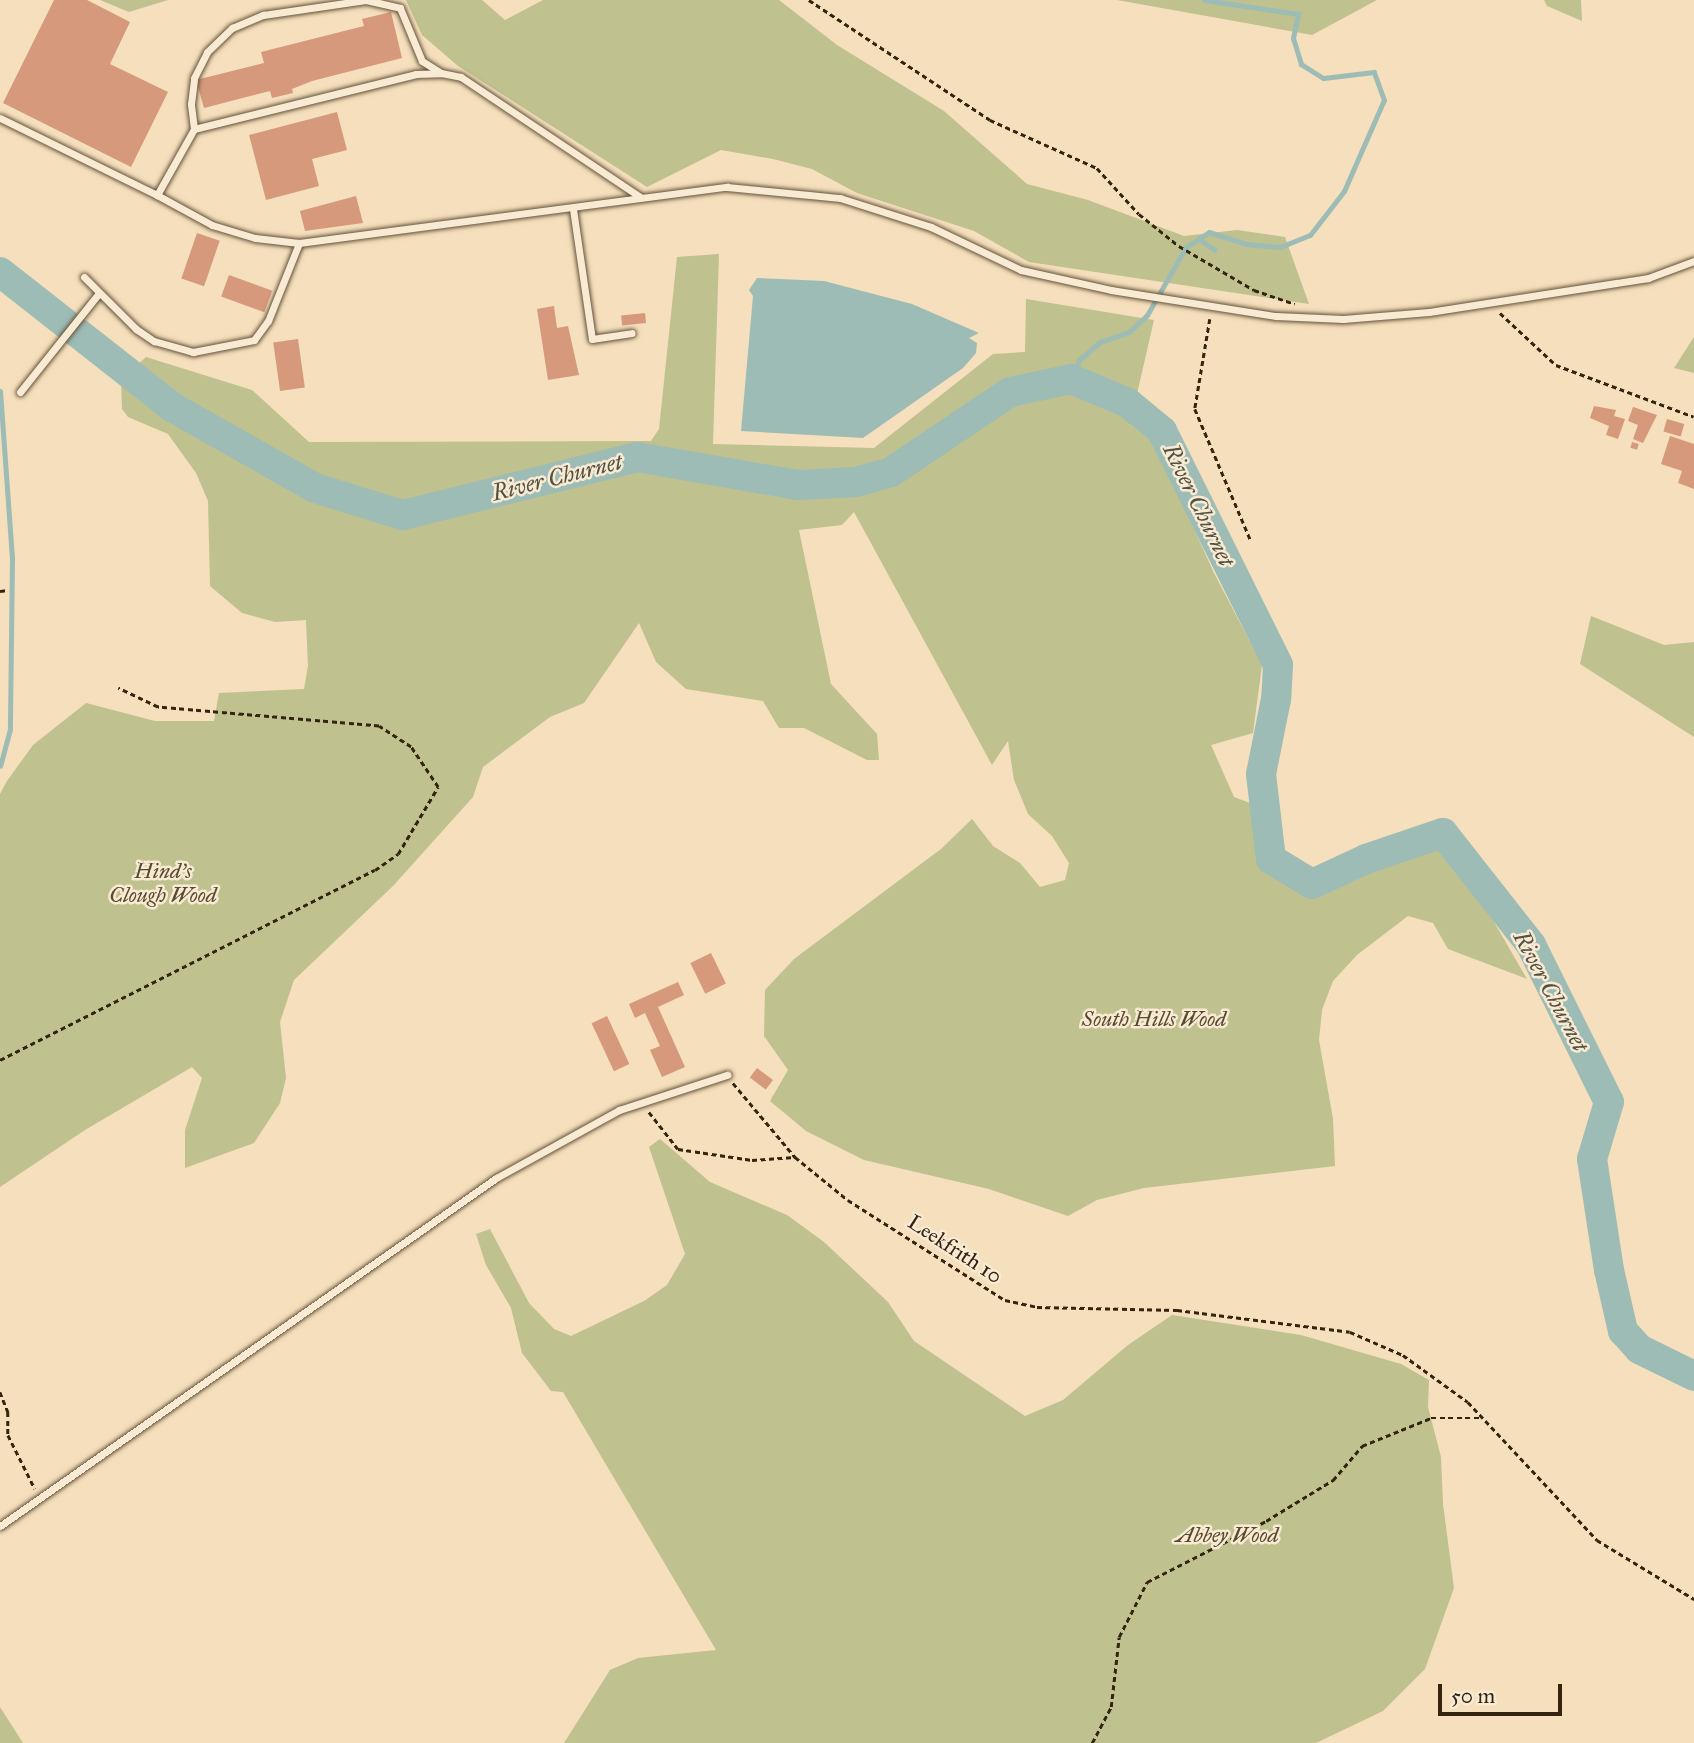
<!DOCTYPE html>
<style>
body{margin:0}
#map{position:relative;width:1694px;height:1743px;overflow:hidden;background:#f5dfbc;font-family:"IM FELL Great Primer",serif}
div>[style]{position:absolute}
[style*='--x']{left:calc(var(--x)*1px);top:calc(var(--y)*1px);width:calc(var(--w)*1px);rotate:calc(var(--a)*1deg)}
.green>*{inset:0;background:#bfc18e}
.water>*{inset:0;background:#9dbcb5}
.stream>*{height:5px;margin:-2.5px;padding:0 2.5px;transform-origin:2.5px;border-radius:2.5px;background:#9dbcb5}
.river>*{height:30px;margin:-15px;padding:0 15px;transform-origin:15px;border-radius:15px;background:#9dbcb5}
.building>*{inset:0;background:#d7997b;transform-origin:0 0}
.path>*{height:2.5px;margin-top:-1.25px;transform-origin:0;background:repeating-linear-gradient(90deg,#33230f 0 5px,transparent 0 8.5px)}
.roads{filter:drop-shadow(0 0 2px #64523a) drop-shadow(0 0 2px #64523a)}
.lane>*{height:7px;margin:-3.5px;padding:0 3.5px;transform-origin:3.5px;border-radius:3.5px;background:#f8ead3}
span{translate:-50% -50%;white-space:nowrap;text-align:center;line-height:1.15;-webkit-text-stroke:5px #f8ead3;paint-order:stroke}
.park-label{font-size:21px;color:#564a2f;font-style:italic}
.street-label{font-size:21px;color:#33230f}
.water-label{font-size:23px;color:#535141;font-style:italic}
.scale{position:absolute;left:1438px;top:1684px;width:124px;height:32px;box-sizing:border-box;border:4px solid #33230f;border-top:0;padding-left:9px;font-size:21px;line-height:24px;white-space:nowrap;color:#33230f;-webkit-text-stroke:5px #f8ead3;paint-order:stroke}
</style>
<div id="map">
<div class="green">
<i style="clip-path:polygon(100px 0,168px 0,129px 12px)"></i>
<i style="clip-path:polygon(406px 0,482px 0,505px 20px,543px 0,779px 0,837px 45px,944px 111px,1027px 184px,1088px 200px,1184px 236px,1237px 230px,1285px 237px,1309px 304px,1029px 262px,974px 231px,857px 193px,812px 169px,773px 159px,721px 150px,647px 187px,458px 66px,422px 35px)"></i>
<i style="clip-path:polygon(1117px 0,1377px 0,1312px 35px)"></i>
<i style="clip-path:polygon(1544px 0,1581px 0,1582px 21px,1547px 6px)"></i>
<i style="clip-path:polygon(719px 254px,713px 444px,874px 448px,993px 354px,1025px 352px,1026px 299px,1154px 320px,1130px 424px,1156px 445px,1214px 573px,1262px 665px,1253px 733px,1211px 745px,1234px 797px,1250px 803px,1263px 859px,1311px 888px,1370px 861px,1372px 869px,1440px 847px,1494px 922px,1527px 979px,1448px 949px,1433px 923px,1408px 916px,1357px 955px,1333px 981px,1322px 1010px,1319px 1040px,1333px 1119px,1335px 1166px,1144px 1188px,1097px 1200px,1068px 1216px,989px 1189px,864px 1160px,806px 1131px,770px 1101px,788px 1070px,764px 1036px,765px 990px,794px 959px,941px 849px,972px 819px,993px 846px,1020px 863px,1040px 887px,1065px 880px,1069px 863px,1052px 836px,1028px 814px,1014px 780px,1008px 741px,992px 765px,854px 512px,842px 525px,799px 530px,831px 684px,877px 734px,879px 760px,867px 760px,804px 728px,779px 728px,763px 701px,686px 689px,656px 662px,639px 623px,584px 703px,550px 717px,483px 767px,473px 797px,393px 886px,294px 980px,280px 1022px,286px 1078px,280px 1103px,254px 1143px,185px 1168px,185px 1130px,202px 1078px,192px 1067px,85px 1130px,0 1187px,0 794px,7px 781px,33px 745px,86px 703px,155px 721px,214px 721px,219px 693px,304px 689px,308px 666px,306px 620px,275px 622px,242px 613px,210px 586px,208px 501px,196px 473px,168px 434px,128px 417px,122px 409px,121px 380px,146px 357px,252px 390px,309px 442px,651px 441px,659px 429px,677px 257px)"></i>
<i style="clip-path:polygon(1694px 337px,1694px 373px,1674px 368px)"></i>
<i style="clip-path:polygon(1591px 616px,1664px 645px,1694px 642px,1694px 737px,1580px 664px)"></i>
<i style="clip-path:polygon(660px 1139px,710px 1182px,787px 1215px,824px 1242px,888px 1302px,914px 1341px,1025px 1416px,1063px 1400px,1128px 1345px,1172px 1315px,1301px 1335px,1401px 1364px,1429px 1380px,1428px 1407px,1441px 1457px,1443px 1504px,1454px 1588px,1425px 1669px,1383px 1711px,1316px 1743px,564px 1743px,610px 1670px,638px 1658px,716px 1650px,563px 1392px,551px 1391px,522px 1353px,511px 1308px,486px 1265px,476px 1234px,490px 1229px,529px 1303px,554px 1329px,571px 1336px,644px 1301px,667px 1285px,685px 1254px,649px 1147px)"></i>
<i style="clip-path:polygon(0 1707px,23px 1743px,0 1743px)"></i>
</div>
<div class="water">
<i style="clip-path:polygon(757px 278px,824px 281px,912px 304px,979px 333px,969px 338px,977px 343px,976px 353px,963px 368px,863px 438px,741px 431px,753px 296px,749px 290px)"></i>
</div>
<div class="stream">
<i style="--x:1199;--y:239;--w:19;--a:35"></i>
<i style="--x:1071;--y:379;--w:21;--a:-67"></i>
<i style="--x:1079;--y:360;--w:28;--a:-41"></i>
<i style="--x:1100;--y:342;--w:31;--a:-19"></i>
<i style="--x:1129;--y:332;--w:25;--a:-43"></i>
<i style="--x:1147;--y:315;--w:78;--a:-60.2"></i>
<i style="--x:1186;--y:247;--w:27;--a:-33"></i>
<i style="--x:1209;--y:232;--w:38;--a:18"></i>
<i style="--x:1245;--y:244;--w:35;--a:5"></i>
<i style="--x:1280;--y:247;--w:32;--a:-22"></i>
<i style="--x:1310;--y:235;--w:56;--a:-52.3"></i>
<i style="--x:1344;--y:191;--w:99;--a:-66.3"></i>
<i style="--x:1384;--y:100;--w:30;--a:-110"></i>
<i style="--x:1374;--y:72;--w:51;--a:173.3"></i>
<i style="--x:1323;--y:78;--w:26;--a:-148"></i>
<i style="--x:1301;--y:64;--w:27;--a:-107"></i>
<i style="--x:1293;--y:38;--w:25;--a:-78"></i>
<i style="--x:1298;--y:14;--w:95;--a:-171.5"></i>
<i style="--x:0;--y:391;--w:166;--a:85.9"></i>
<i style="--x:12;--y:557;--w:172;--a:90.7"></i>
<i style="--x:10;--y:729;--w:38;--a:105"></i>
</div>
<div class="river">
<i style="--x:0;--y:272;--w:219;--a:38.1"></i>
<i style="--x:172;--y:407;--w:164;--a:29.5"></i>
<i style="--x:315;--y:488;--w:92;--a:17.1"></i>
<i style="--x:403;--y:515;--w:241;--a:-13.9"></i>
<i style="--x:637;--y:457;--w:163;--a:9.9"></i>
<i style="--x:798;--y:485;--w:58;--a:-3"></i>
<i style="--x:856;--y:482;--w:36;--a:-16"></i>
<i style="--x:891;--y:472;--w:143;--a:-33.9"></i>
<i style="--x:1010;--y:392;--w:62;--a:-12"></i>
<i style="--x:1071;--y:379;--w:62;--a:22.8"></i>
<i style="--x:1128;--y:403;--w:44;--a:39.5"></i>
<i style="--x:1162;--y:431;--w:261;--a:63.6"></i>
<i style="--x:1278;--y:665;--w:34;--a:93"></i>
<i style="--x:1276;--y:699;--w:76;--a:101.3"></i>
<i style="--x:1261;--y:774;--w:86;--a:83.3"></i>
<i style="--x:1271;--y:859;--w:48;--a:31.4"></i>
<i style="--x:1312;--y:884;--w:60;--a:-24.8"></i>
<i style="--x:1366;--y:859;--w:81;--a:-18.7"></i>
<i style="--x:1443;--y:833;--w:142;--a:51.8"></i>
<i style="--x:1531;--y:945;--w:175;--a:63.6"></i>
<i style="--x:1609;--y:1102;--w:59;--a:106.6"></i>
<i style="--x:1592;--y:1159;--w:112;--a:81.3"></i>
<i style="--x:1609;--y:1270;--w:63;--a:77.1"></i>
<i style="--x:1623;--y:1331;--w:24;--a:48"></i>
<i style="--x:1639;--y:1349;--w:61;--a:26.1"></i>
</div>
<div class="building">
<i style="clip-path:polygon(54px 0,87px 0,130px 22px,110px 64px,168px 92px,131px 167px,3px 103px)"></i>
<i style="clip-path:polygon(391px 12px,402px 58px,312px 81px,292px 89px,293px 93px,272px 98px,270px 91px,204px 108px,196px 80px,264px 63px,261px 52px,364px 26px,362px 19px)"></i>
<i style="clip-path:polygon(337px 112px,347px 150px,312px 159px,319px 186px,266px 200px,249px 135px)"></i>
<i style="clip-path:polygon(356px 196px,363px 223px,305px 231px,300px 211px)"></i>
<i style="left:197px;top:233px;width:24px;height:48px;rotate:19deg"></i>
<i style="left:229px;top:275px;width:46px;height:23px;rotate:20deg"></i>
<i style="clip-path:polygon(554px 306px,557px 328px,568px 326px,579px 375px,548px 380px,537px 309px)"></i>
<i style="left:645px;top:313px;width:10px;height:24px;rotate:84deg"></i>
<i style="left:298px;top:339px;width:49px;height:25px;rotate:82deg"></i>
<i style="clip-path:polygon(1594px 406px,1616px 410px,1614px 416px,1625px 419px,1618px 439px,1606px 435px,1609px 426px,1590px 418px)"></i>
<i style="clip-path:polygon(1633px 407px,1657px 415px,1643px 443px,1633px 439px,1638px 425px,1628px 421px)"></i>
<i style="left:1667px;top:419px;width:18px;height:13px;rotate:16deg"></i>
<i style="clip-path:polygon(1670px 436px,1694px 444px,1694px 489px,1678px 483px,1682px 471px,1661px 464px)"></i>
<i style="left:1632px;top:442px;width:7px;height:6px;rotate:16deg"></i>
<i style="left:711px;top:953px;width:34px;height:23px;rotate:64deg"></i>
<i style="clip-path:polygon(678px 982px,684px 995px,658px 1007px,685px 1067px,662px 1077px,650px 1050px,660px 1046px,645px 1013px,635px 1018px,629px 1004px)"></i>
<i style="left:607px;top:1016px;width:53px;height:17px;rotate:65deg"></i>
<i style="left:757px;top:1068px;width:20px;height:12px;rotate:37deg"></i>
</div>
<div class="path">
<i style="--x:809;--y:0;--w:217;--a:33.5"></i>
<i style="--x:990;--y:120;--w:117;--a:24.2"></i>
<i style="--x:1097;--y:168;--w:62;--a:47.6"></i>
<i style="--x:1139;--y:214;--w:51;--a:38.7"></i>
<i style="--x:1179;--y:246;--w:87;--a:30.4"></i>
<i style="--x:1254;--y:290;--w:43;--a:18.9"></i>
<i style="--x:1500;--y:313;--w:76;--a:42.9"></i>
<i style="--x:1556;--y:365;--w:147;--a:20.6"></i>
<i style="--x:1210;--y:319;--w:91;--a:99.5"></i>
<i style="--x:1195;--y:409;--w:143;--a:67"></i>
<i style="--x:0;--y:591;--w:8;--a:-7"></i>
<i style="--x:0;--y:1060;--w:420;--a:-26.9"></i>
<i style="--x:375;--y:870;--w:28;--a:-35"></i>
<i style="--x:398;--y:854;--w:78;--a:-59.2"></i>
<i style="--x:438;--y:787;--w:48;--a:-124"></i>
<i style="--x:411;--y:747;--w:38;--a:-147"></i>
<i style="--x:379;--y:726;--w:222;--a:-175.1"></i>
<i style="--x:158;--y:707;--w:44;--a:-154.6"></i>
<i style="--x:733;--y:1083;--w:97;--a:50"></i>
<i style="--x:795;--y:1157;--w:68;--a:39.1"></i>
<i style="--x:848;--y:1200;--w:186;--a:32.5"></i>
<i style="--x:1005;--y:1300;--w:33;--a:12"></i>
<i style="--x:1037;--y:1307;--w:140;--a:1.2"></i>
<i style="--x:1177;--y:1310;--w:174;--a:7.2"></i>
<i style="--x:1350;--y:1332;--w:58;--a:23.5"></i>
<i style="--x:1403;--y:1355;--w:80;--a:35.9"></i>
<i style="--x:1468;--y:1402;--w:189;--a:46.9"></i>
<i style="--x:1597;--y:1540;--w:114;--a:31.3"></i>
<i style="--x:649;--y:1112;--w:47;--a:51.9"></i>
<i style="--x:678;--y:1149;--w:75;--a:8.5"></i>
<i style="--x:752;--y:1160;--w:43;--a:-4"></i>
<i style="--x:0;--y:1392;--w:22;--a:68"></i>
<i style="--x:8;--y:1412;--w:23;--a:90"></i>
<i style="--x:8;--y:1435;--w:60;--a:63.4"></i>
<i style="--x:1092;--y:1743;--w:41;--a:-62.2"></i>
<i style="--x:1111;--y:1707;--w:70;--a:-83.5"></i>
<i style="--x:1119;--y:1637;--w:62;--a:-63"></i>
<i style="--x:1147;--y:1582;--w:134;--a:-27.1"></i>
<i style="--x:1266;--y:1521;--w:79;--a:-31.5"></i>
<i style="--x:1333;--y:1480;--w:45;--a:-49.5"></i>
<i style="--x:1362;--y:1446;--w:74;--a:-22.1"></i>
<i style="--x:1431;--y:1418;--w:52;--a:0"></i>
</div>
<div class="roads">
<div class="lane">
<i style="--x:0;--y:118;--w:175;--a:26.1"></i>
<i style="--x:194;--y:129;--w:229;--a:-13.9"></i>
<i style="--x:416;--y:74;--w:25;--a:-2"></i>
<i style="--x:441;--y:73;--w:20;--a:11"></i>
<i style="--x:461;--y:77;--w:216;--a:33.8"></i>
<i style="--x:573;--y:209;--w:131;--a:81.7"></i>
<i style="--x:592;--y:339;--w:40;--a:-8.5"></i>
<i style="--x:299;--y:243;--w:44;--a:-173.5"></i>
<i style="--x:255;--y:238;--w:45;--a:-163.2"></i>
<i style="--x:212;--y:225;--w:63;--a:-151.4"></i>
<i style="--x:157;--y:195;--w:76;--a:-60.7"></i>
<i style="--x:194;--y:129;--w:25;--a:-97"></i>
<i style="--x:191;--y:104;--w:26;--a:-83"></i>
<i style="--x:194;--y:78;--w:29;--a:-63"></i>
<i style="--x:207;--y:52;--w:35;--a:-44"></i>
<i style="--x:232;--y:28;--w:34;--a:-23"></i>
<i style="--x:263;--y:15;--w:104;--a:-8.3"></i>
<i style="--x:366;--y:0;--w:35;--a:13"></i>
<i style="--x:400;--y:8;--w:57;--a:67.5"></i>
<i style="--x:422;--y:61;--w:22;--a:32"></i>
<i style="--x:84;--y:277;--w:74;--a:45"></i>
<i style="--x:136;--y:329;--w:22;--a:34"></i>
<i style="--x:154;--y:341;--w:41;--a:15.8"></i>
<i style="--x:193;--y:352;--w:62;--a:-11.1"></i>
<i style="--x:254;--y:340;--w:24;--a:-54"></i>
<i style="--x:268;--y:321;--w:84;--a:-68.3"></i>
<i style="--x:299;--y:243;--w:432;--a:-7.5"></i>
<i style="--x:727;--y:187;--w:114;--a:5.6"></i>
<i style="--x:840;--y:198;--w:96;--a:17.7"></i>
<i style="--x:931;--y:227;--w:100;--a:25.5"></i>
<i style="--x:1021;--y:270;--w:92;--a:12.5"></i>
<i style="--x:1111;--y:290;--w:167;--a:9"></i>
<i style="--x:1276;--y:316;--w:67;--a:2.6"></i>
<i style="--x:1343;--y:319;--w:86;--a:-4.7"></i>
<i style="--x:1429;--y:312;--w:222;--a:-8.8"></i>
<i style="--x:1648;--y:278;--w:49;--a:-20.3"></i>
<i style="--x:20;--y:392;--w:127;--a:-51.4"></i>
<i style="--x:0;--y:1526;--w:606;--a:-35.05"></i>
<i style="--x:496;--y:1178;--w:141;--a:-28.9"></i>
<i style="--x:619;--y:1110;--w:114;--a:-18"></i>
</div>
</div>
<div class="park-label">
<span style="left:163px;top:883px">Hind's<br>Clough Wood</span>
<span style="left:1154px;top:1019px">South Hills Wood</span>
<span style="left:1227px;top:1535px">Abbey Wood</span>
</div>
<div class="street-label">
<span style="left:955px;top:1249px;rotate:33deg">Leekfrith 10</span>
</div>
<div class="water-label">
<span style="left:557px;top:477px;rotate:-14deg">River Churnet</span>
<span style="left:1199px;top:505px;rotate:64deg">River Churnet</span>
<span style="left:1551px;top:991px;rotate:62deg">River Churnet</span>
</div>
<div class="scale">50 m</div>
</div>
